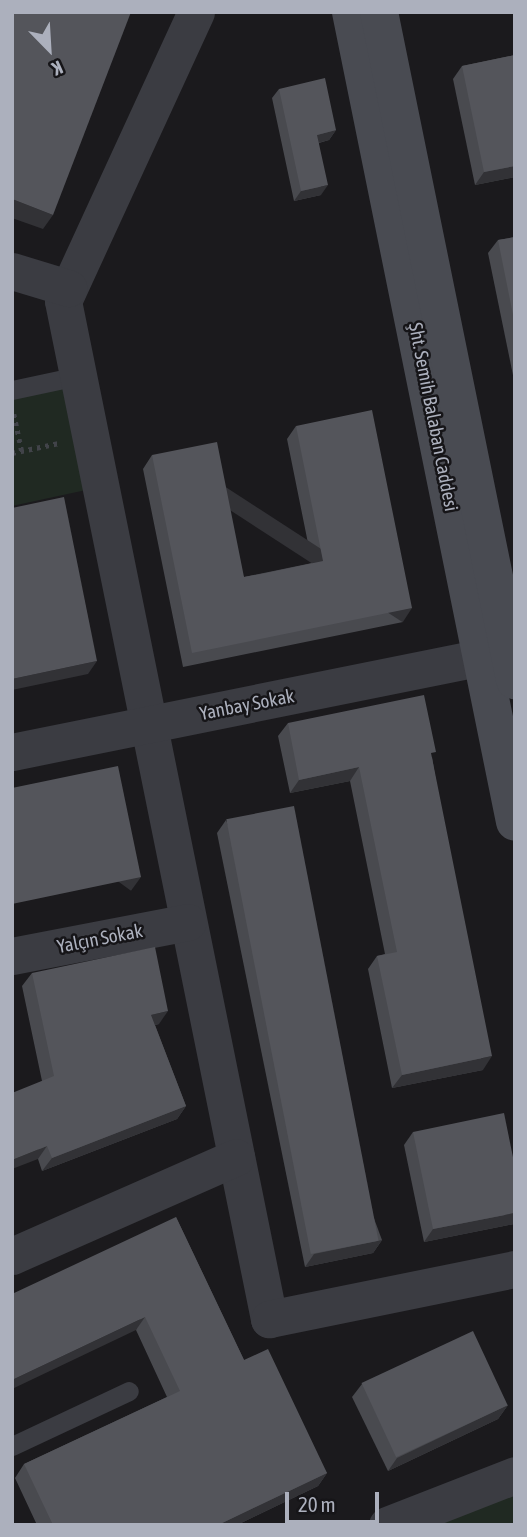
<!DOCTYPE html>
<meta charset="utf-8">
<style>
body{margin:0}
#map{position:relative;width:527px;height:1537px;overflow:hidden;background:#1b1a1d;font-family:"Asap Condensed",sans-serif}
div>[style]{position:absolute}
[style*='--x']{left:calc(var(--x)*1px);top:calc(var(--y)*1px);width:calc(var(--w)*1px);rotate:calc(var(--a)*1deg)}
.green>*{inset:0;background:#202922}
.path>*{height:4.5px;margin-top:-2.25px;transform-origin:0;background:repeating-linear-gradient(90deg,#414349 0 3.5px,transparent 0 8.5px)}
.lane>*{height:19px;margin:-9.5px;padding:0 9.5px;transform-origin:9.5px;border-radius:9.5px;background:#3b3c42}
.street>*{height:37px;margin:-18.5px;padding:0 18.5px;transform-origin:18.5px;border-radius:18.5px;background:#3b3c42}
.secondary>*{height:38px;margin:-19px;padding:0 19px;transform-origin:19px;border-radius:19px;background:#494b52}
.wall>*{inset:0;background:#494a4f}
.shaded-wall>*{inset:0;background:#323236;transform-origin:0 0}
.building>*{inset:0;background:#54555b;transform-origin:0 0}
span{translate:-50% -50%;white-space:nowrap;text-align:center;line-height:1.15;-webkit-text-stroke:5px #161518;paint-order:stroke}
.street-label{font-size:19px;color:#acb0bd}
.frame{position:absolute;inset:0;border:14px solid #acb0bd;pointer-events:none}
.north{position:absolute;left:14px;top:14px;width:70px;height:70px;-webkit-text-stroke:5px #161518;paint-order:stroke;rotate:156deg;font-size:19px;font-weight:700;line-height:28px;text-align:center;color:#acb0bd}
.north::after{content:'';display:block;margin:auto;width:24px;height:32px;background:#acb0bd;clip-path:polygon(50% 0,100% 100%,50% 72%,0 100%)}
.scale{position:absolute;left:285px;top:1492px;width:94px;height:32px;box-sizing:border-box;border:4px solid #acb0bd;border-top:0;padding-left:9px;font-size:21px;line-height:24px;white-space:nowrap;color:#acb0bd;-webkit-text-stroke:5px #161518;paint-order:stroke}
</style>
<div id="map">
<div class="green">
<i style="clip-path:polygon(78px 376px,100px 487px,12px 506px,12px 390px)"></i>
<i style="clip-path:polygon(515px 1475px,515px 1525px,387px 1525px)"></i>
</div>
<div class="path">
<i style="--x:14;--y:414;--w:38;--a:78"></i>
<i style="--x:12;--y:453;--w:48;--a:-12"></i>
</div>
<div class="lane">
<i style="--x:12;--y:390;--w:67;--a:-12"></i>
<i style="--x:12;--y:1446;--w:129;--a:-25.2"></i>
</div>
<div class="street">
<i style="--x:196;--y:12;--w:318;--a:114.7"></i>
<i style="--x:63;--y:301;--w:1039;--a:78.56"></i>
<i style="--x:269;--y:1319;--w:251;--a:-11.5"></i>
<i style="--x:12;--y:271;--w:59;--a:16.9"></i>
<i style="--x:12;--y:752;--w:510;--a:-11.42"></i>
<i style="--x:12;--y:956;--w:179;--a:-10.9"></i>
<i style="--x:12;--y:1256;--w:245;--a:-23.8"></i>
<i style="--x:387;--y:1525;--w:137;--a:-21.3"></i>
</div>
<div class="secondary">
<i style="--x:351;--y:12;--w:826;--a:78.55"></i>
<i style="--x:379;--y:12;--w:682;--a:78.49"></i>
</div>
<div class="wall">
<i style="clip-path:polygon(515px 55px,515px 177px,475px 185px,453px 79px,462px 66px)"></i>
<i style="clip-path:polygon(279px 89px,336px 130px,329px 140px,319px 143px,321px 195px,294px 201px,272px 98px)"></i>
<i style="clip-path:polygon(515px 237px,515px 385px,488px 253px,498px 240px)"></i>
<i style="clip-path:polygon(296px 426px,403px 622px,183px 667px,143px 469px,152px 455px,244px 577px,312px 563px,287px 439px)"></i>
<i style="clip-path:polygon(288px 723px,432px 757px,483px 1070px,392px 1088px,368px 969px,377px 956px,385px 954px,350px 781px,290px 793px,278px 736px)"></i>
<i style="clip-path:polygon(226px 820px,382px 1240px,373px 1253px,305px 1267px,217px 833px)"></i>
<i style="clip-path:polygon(32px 973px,159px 1024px,155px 1025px,186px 1106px,177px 1119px,42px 1171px,38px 1159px,42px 1081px,22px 986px)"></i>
<i style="clip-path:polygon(413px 1132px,514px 1224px,424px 1242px,404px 1145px)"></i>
<i style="clip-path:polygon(176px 1217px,244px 1360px,327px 1473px,318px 1486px,237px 1525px,37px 1525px,15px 1478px,24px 1464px,167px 1397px,136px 1330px)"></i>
<i style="clip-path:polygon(362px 1384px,508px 1405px,498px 1419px,388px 1471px,352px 1397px)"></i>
</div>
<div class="shaded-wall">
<i style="clip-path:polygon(336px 130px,329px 140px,310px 145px,317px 135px)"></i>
<i style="clip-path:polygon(515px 166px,515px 177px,475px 185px,484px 172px)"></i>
<i style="clip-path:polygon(328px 185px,321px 195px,294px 201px,301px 191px)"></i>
<i style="clip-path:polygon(12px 199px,53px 215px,43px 229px,12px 218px)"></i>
<i style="left:412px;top:608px;width:17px;height:225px;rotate:123deg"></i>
<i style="clip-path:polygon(97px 661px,88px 674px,12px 690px,12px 679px)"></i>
<i style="clip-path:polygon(359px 767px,350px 781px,290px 793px,299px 780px)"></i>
<i style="left:141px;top:877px;width:17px;height:132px;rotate:126deg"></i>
<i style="clip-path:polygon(168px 1011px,159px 1024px,141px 1028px,151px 1015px)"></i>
<i style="clip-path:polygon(492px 1056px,483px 1070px,392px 1088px,402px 1075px)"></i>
<i style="clip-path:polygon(186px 1106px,177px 1119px,42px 1171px,52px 1158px)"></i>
<i style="clip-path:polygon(47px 1146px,38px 1159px,12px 1169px,12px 1160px)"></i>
<i style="clip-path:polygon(515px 1213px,514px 1224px,424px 1242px,433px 1229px)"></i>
<i style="clip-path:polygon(382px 1240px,373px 1253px,305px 1267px,314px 1254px)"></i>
<i style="clip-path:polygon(145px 1317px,136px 1330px,12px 1389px,12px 1380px)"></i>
<i style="clip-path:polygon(508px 1405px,498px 1419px,388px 1471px,397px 1458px)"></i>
<i style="clip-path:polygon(327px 1473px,318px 1486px,237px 1525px,218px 1525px)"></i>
</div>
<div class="building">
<i style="clip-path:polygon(12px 12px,131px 12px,53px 215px,12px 199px)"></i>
<i style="clip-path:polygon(515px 55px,515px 166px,484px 172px,462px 66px)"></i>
<i style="clip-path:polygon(325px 78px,336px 130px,317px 135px,328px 185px,301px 191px,279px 89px)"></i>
<i style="clip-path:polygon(515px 237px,515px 325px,498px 240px)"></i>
<i style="clip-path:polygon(372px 410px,412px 608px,192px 653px,152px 455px,217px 442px,244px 577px,266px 573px,323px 561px,296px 426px)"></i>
<i style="clip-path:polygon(64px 497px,97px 661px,12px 679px,12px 508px)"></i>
<i style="clip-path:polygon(424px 695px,436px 752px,431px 753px,492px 1056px,402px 1075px,377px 956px,397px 952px,359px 767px,299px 780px,288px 723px)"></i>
<i style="clip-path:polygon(118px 766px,141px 877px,12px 904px,12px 788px)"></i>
<i style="left:294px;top:806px;width:443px;height:69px;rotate:79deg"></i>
<i style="clip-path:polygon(155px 947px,168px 1011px,151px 1015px,186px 1106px,52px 1158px,47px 1146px,12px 1160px,12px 1093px,54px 1076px,32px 973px)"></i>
<i style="clip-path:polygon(504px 1113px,515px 1167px,515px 1213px,433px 1229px,413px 1132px)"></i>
<i style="clip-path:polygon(176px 1217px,244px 1360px,268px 1349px,327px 1473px,218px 1525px,53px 1525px,24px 1464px,180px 1391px,145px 1317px,12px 1380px,12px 1294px)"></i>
<i style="left:473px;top:1331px;width:82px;height:123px;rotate:65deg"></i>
</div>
<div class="street-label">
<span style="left:433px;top:417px;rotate:79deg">Şht. Semih Balaban Caddesi</span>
<span style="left:247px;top:705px;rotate:-11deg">Yanbay Sokak</span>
<span style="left:100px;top:939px;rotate:-11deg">Yalçın Sokak</span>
</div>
<div class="frame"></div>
<div class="north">K</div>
<div class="scale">20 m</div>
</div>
